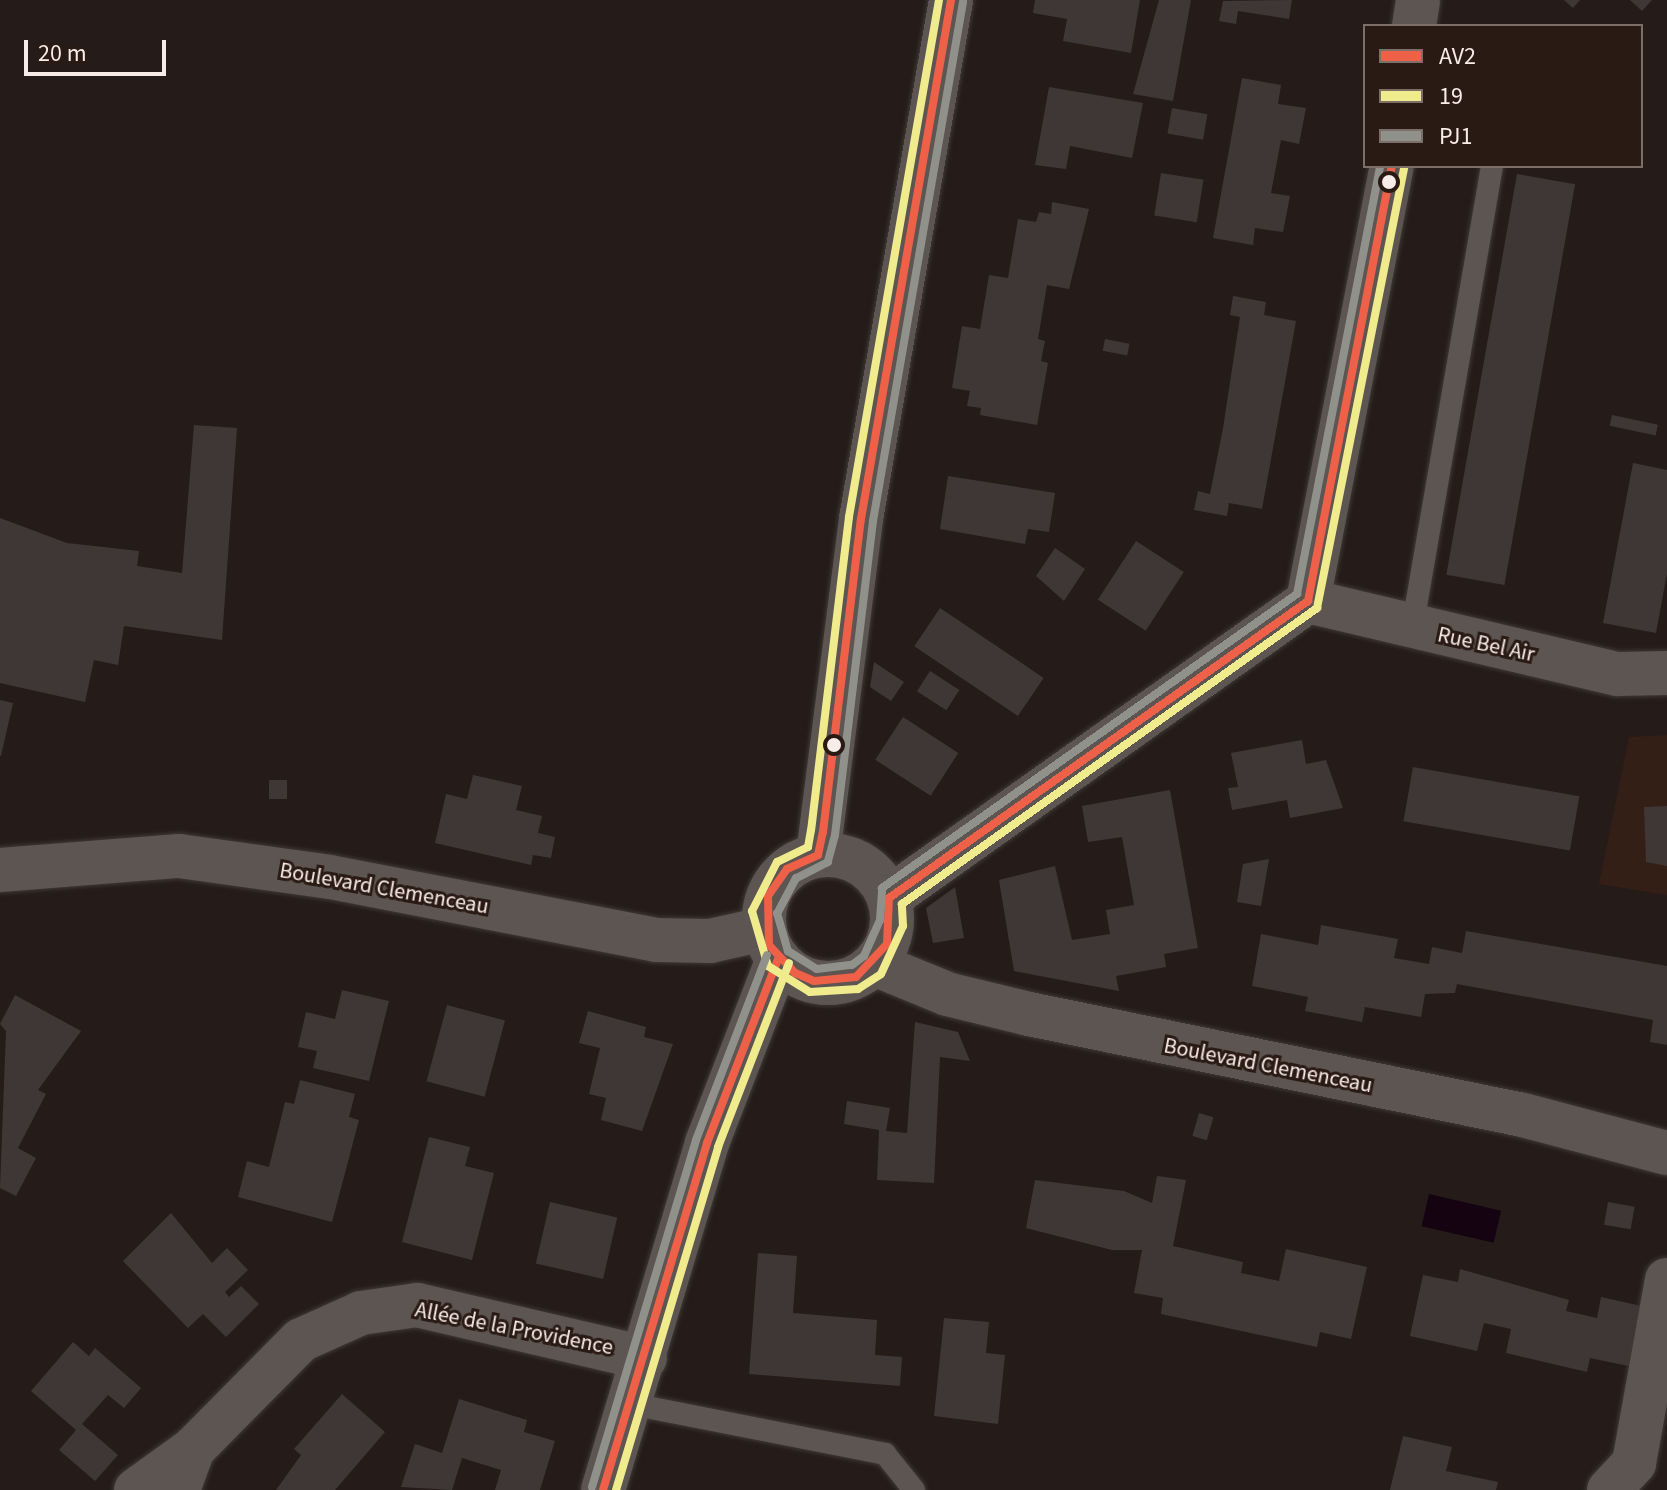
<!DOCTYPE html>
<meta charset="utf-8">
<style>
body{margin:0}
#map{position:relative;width:1667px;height:1490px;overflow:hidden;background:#251c19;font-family:"Source Sans 3",sans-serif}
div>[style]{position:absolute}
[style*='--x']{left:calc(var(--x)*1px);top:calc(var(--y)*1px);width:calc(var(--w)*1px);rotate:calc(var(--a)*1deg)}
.built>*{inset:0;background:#331f16}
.water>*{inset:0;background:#160312;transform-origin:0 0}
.building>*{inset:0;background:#3f3736;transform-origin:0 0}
.roads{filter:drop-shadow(0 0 2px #403836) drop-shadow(0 0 2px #403836)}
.service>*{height:22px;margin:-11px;padding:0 11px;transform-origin:11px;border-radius:11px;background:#5c5552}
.minor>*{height:44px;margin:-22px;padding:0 22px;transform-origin:22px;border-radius:22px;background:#5c5552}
.tertiary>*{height:44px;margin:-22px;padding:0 22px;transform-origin:22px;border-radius:22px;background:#5c5552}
.tertiary>.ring{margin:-22px;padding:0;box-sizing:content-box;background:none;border:44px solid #5c5552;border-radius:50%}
.bus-1>*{height:8px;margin:-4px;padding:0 4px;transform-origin:4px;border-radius:4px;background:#ee6048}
.bus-2>*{height:8px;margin:-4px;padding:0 4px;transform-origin:4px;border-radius:4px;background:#f0ec8d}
.bus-3>*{height:8px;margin:-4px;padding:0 4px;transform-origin:4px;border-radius:4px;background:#91918c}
.dots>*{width:22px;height:22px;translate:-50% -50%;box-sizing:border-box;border:4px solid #2a1a14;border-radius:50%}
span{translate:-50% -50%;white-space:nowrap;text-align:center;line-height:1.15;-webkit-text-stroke:6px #2a1a14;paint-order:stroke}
.street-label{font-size:22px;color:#f8ece8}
.legend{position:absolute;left:1363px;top:24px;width:280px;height:144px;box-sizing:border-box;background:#2a1a14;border:2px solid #7c6e69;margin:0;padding:10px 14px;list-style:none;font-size:24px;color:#f8ece8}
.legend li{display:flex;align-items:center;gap:16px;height:40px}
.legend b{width:40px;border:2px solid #7c6e69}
.scale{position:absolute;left:24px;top:40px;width:142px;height:36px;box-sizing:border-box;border:4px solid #f8ece8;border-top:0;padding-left:10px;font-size:24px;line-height:28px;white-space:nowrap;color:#f8ece8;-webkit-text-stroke:6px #2a1a14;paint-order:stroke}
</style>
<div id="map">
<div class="built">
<i style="clip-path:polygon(1667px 735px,1667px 895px,1599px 884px,1629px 737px)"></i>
</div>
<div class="water">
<i style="left:1429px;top:1194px;width:74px;height:33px;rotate:13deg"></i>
</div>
<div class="building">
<i style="clip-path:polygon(1035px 0,1140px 0,1131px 53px,1063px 41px,1067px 19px,1033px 13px)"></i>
<i style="clip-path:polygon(1159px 0,1191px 0,1173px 101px,1133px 94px)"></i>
<i style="clip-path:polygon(1292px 0,1289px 19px,1238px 11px,1236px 24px,1219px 21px,1223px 1px)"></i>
<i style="clip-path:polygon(1564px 0,1580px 0,1573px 8px)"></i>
<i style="clip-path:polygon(1630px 0,1652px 0,1642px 11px)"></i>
<i style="clip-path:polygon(1242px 78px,1281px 85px,1278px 104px,1306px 108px,1299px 144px,1281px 140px,1271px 193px,1290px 196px,1283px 232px,1255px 228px,1253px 245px,1213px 238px)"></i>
<i style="clip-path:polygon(1049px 87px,1143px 103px,1132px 158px,1070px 146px,1066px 169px,1035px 165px)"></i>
<i style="left:1172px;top:108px;width:36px;height:26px;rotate:10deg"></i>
<i style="left:1161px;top:173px;width:43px;height:43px;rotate:9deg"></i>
<i style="left:1517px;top:174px;width:59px;height:407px;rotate:10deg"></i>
<i style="clip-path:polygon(1052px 202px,1089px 209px,1069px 289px,1047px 285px,1038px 339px,1045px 341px,1041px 361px,1048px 363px,1037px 425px,980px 415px,981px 408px,967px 406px,970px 391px,952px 388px,962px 326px,980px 329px,989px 275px,1008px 278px,1018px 219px,1036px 222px,1039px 212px,1051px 214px)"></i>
<i style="clip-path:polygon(1233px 296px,1266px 302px,1264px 315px,1296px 321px,1262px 509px,1229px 503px,1227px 516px,1194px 510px,1198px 491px,1210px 494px,1223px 428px,1240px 317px,1230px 315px)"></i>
<i style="left:1105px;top:339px;width:25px;height:12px;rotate:11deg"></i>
<i style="left:1612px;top:415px;width:47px;height:11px;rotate:12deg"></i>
<i style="clip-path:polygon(194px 425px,237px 428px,222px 640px,124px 626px,118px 665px,94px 660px,85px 702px,0 683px,0 518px,67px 543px,139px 551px,137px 566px,182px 573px)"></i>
<i style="clip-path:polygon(1633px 463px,1667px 470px,1667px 573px,1656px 633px,1603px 623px)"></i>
<i style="clip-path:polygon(948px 476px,1055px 493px,1049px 532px,1028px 529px,1025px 544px,940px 529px)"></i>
<i style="left:1136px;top:541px;width:57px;height:70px;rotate:33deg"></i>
<i style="clip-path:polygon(1055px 548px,1085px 569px,1064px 601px,1036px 576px)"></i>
<i style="left:940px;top:608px;width:125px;height:46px;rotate:34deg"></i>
<i style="clip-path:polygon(874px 662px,904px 682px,891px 701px,870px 687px)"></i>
<i style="left:930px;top:671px;width:35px;height:24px;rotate:33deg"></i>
<i style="clip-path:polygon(0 700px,13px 703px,1px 756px,0 756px)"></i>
<i style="left:903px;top:717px;width:66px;height:51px;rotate:33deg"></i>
<i style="clip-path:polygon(1302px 740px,1306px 764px,1326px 760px,1343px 808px,1290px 818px,1287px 800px,1232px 810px,1228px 788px,1238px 787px,1231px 753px)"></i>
<i style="left:1413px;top:767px;width:169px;height:55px;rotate:10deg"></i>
<i style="clip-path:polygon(473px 775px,522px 786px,516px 810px,542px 816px,538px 833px,555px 837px,551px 858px,533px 855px,531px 865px,435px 843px,446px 794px,467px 799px)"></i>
<i style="left:269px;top:780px;width:18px;height:19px"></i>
<i style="clip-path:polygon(1170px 790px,1198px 948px,1164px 954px,1166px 967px,1116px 976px,1119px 991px,1014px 971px,999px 880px,1055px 866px,1072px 940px,1110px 934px,1106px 910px,1134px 905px,1122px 837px,1088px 842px,1082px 806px)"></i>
<i style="clip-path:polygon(1667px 806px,1667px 866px,1646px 862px,1644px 807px)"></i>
<i style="clip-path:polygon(1269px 859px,1261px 906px,1237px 902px,1243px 864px)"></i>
<i style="clip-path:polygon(955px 887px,964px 938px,933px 943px,926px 908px)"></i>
<i style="clip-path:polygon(1321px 925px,1398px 939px,1394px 958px,1429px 964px,1432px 947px,1462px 953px,1466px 931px,1667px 966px,1667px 1045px,1650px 1042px,1653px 1020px,1457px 984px,1455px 993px,1425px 994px,1421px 1017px,1365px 1007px,1362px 1022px,1305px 1011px,1308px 997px,1252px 986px,1261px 934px,1318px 945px)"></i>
<i style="clip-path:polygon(342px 990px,389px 1001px,369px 1081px,313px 1068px,317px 1051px,298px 1047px,306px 1012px,335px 1019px)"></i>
<i style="clip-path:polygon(15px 995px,81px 1031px,38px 1090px,46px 1094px,18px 1148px,36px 1158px,16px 1196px,0 1188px,6px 1031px,0 1024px)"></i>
<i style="left:447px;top:1005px;width:60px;height:79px;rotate:15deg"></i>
<i style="clip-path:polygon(588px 1011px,646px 1027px,644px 1037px,673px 1044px,642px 1131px,601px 1120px,606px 1098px,589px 1094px,600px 1048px,579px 1043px)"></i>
<i style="clip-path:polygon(915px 1022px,958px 1032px,970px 1061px,940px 1057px,934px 1183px,877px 1180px,879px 1130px,844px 1124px,847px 1101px,890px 1108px,886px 1131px,907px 1133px)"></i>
<i style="clip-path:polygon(300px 1080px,355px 1094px,349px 1117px,359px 1120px,332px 1222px,238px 1197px,247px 1161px,269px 1167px,285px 1102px,294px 1104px)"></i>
<i style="left:1199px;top:1113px;width:15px;height:24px;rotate:16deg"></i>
<i style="clip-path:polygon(429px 1137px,470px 1147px,465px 1166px,494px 1173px,472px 1260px,402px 1242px)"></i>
<i style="clip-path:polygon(1157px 1176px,1186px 1180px,1173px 1246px,1243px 1262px,1241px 1273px,1279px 1281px,1286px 1249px,1367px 1267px,1351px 1339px,1320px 1332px,1317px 1347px,1161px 1314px,1163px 1298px,1134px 1293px,1142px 1250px,1112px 1250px,1026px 1228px,1035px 1180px,1124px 1191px,1152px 1203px)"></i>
<i style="left:550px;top:1202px;width:69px;height:63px;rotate:13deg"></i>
<i style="left:1608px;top:1202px;width:27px;height:23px;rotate:10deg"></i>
<i style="clip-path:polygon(171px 1213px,212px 1263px,227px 1248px,248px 1270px,225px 1292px,229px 1297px,241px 1286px,259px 1304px,226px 1337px,203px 1314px,188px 1328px,123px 1261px)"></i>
<i style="clip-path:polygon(758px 1253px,797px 1256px,793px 1313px,877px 1320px,875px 1355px,902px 1357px,900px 1386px,749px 1374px)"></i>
<i style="clip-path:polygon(1460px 1269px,1569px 1300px,1566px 1311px,1597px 1318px,1601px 1297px,1646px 1307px,1633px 1367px,1590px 1358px,1587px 1372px,1506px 1353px,1511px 1329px,1484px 1323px,1477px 1351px,1410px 1336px,1423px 1275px,1458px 1282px)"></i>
<i style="clip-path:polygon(944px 1318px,989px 1322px,986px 1353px,1005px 1355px,998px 1424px,934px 1416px)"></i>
<i style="clip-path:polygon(73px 1342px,89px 1356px,95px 1348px,141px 1388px,124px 1408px,108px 1395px,82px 1424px,118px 1455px,95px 1481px,59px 1450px,76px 1430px,31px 1391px)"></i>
<i style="clip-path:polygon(342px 1394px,385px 1432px,335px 1490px,276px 1490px,301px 1455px,294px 1449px)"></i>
<i style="clip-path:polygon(459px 1399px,527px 1420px,524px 1432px,555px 1441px,540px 1490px,495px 1490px,501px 1470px,462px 1458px,452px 1490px,401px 1487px,415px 1444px,442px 1453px)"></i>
<i style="clip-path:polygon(1403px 1436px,1452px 1447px,1446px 1471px,1498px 1482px,1496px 1490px,1390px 1490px)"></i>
</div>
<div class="roads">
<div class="service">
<i style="--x:1412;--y:629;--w:470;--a:-80.2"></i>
<i style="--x:631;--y:1404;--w:259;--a:11.1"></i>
<i style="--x:885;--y:1454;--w:46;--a:51.1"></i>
</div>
<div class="minor">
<i style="--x:1414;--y:26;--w:26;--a:-81"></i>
<i style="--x:1308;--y:601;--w:318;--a:13.3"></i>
<i style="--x:1618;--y:674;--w:49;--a:-1.2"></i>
<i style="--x:0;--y:870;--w:180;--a:-4.5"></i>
<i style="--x:179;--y:856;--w:152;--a:7.9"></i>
<i style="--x:330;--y:877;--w:332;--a:10.9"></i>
<i style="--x:656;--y:940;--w:54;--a:1.1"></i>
<i style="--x:710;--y:941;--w:55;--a:-12.5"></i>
<i style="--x:889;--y:898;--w:514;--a:-35.33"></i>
<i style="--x:1308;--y:601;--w:443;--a:-79.1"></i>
<i style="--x:874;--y:964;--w:79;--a:22.3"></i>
<i style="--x:947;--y:994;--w:84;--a:13.7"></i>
<i style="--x:1029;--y:1014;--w:504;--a:11.56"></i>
<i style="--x:1523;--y:1115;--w:149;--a:14.8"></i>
<i style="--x:136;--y:1490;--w:70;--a:-35.7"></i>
<i style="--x:178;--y:1490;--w:44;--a:-69.9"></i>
<i style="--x:193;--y:1449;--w:153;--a:-45.3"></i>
<i style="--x:301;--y:1340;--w:66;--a:-24.2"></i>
<i style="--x:361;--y:1313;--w:57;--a:-8.1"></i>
<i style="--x:417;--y:1305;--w:234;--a:13.1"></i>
<i style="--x:1609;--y:1490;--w:37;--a:-47"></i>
<i style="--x:1634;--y:1463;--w:186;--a:-79.8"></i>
</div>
<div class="tertiary">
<i style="--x:818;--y:855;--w:339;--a:-82.7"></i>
<i style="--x:861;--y:519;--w:527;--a:-80.16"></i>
<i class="ring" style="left:764px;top:855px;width:84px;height:84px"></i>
<i style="--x:603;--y:1490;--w:362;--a:-73.3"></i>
<i style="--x:707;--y:1143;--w:197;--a:-68.9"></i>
</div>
</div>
<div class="bus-1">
<i style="--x:889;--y:898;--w:46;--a:92.5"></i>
<i style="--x:887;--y:944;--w:45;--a:133.2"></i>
<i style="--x:856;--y:977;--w:42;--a:174.6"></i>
<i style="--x:814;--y:981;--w:21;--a:-157"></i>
<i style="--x:795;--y:973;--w:38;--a:-133"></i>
<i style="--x:769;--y:945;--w:49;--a:-91.2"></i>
<i style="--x:768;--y:896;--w:33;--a:-55"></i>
<i style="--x:787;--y:869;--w:34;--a:-24"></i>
<i style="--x:818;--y:855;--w:24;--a:-78"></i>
<i style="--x:823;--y:832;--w:315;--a:-83.1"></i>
<i style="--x:861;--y:519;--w:527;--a:-80.16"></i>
<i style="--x:889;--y:898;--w:514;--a:-35.33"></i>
<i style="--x:1308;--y:601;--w:443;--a:-79.1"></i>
<i style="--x:603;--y:1490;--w:362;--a:-73.3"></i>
<i style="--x:707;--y:1143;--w:197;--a:-68.9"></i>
</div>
<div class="bus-2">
<i style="--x:939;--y:0;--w:525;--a:99.88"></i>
<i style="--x:849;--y:517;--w:315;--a:96.9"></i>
<i style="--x:811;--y:830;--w:17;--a:100"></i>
<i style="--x:808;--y:847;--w:34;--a:154"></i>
<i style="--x:777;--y:862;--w:55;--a:117"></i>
<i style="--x:752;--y:911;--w:57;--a:73.8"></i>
<i style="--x:768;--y:966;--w:49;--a:31.8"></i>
<i style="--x:810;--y:992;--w:48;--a:-3.6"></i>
<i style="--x:858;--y:989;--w:27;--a:-33"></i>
<i style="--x:881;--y:974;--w:53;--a:-65.4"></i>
<i style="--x:903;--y:926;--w:22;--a:-93"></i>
<i style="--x:902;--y:904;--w:510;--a:-35.5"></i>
<i style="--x:1317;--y:608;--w:449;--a:-78.8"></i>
<i style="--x:616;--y:1490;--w:358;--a:-73.4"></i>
<i style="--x:718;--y:1147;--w:197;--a:-68.9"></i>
</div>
<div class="bus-3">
<i style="--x:963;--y:2;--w:527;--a:99.84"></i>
<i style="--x:873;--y:521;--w:316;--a:96.9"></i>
<i style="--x:835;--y:835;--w:28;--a:105"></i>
<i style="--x:828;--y:862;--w:36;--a:153"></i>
<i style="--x:796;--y:878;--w:40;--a:118"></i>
<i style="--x:777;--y:913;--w:40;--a:74"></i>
<i style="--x:788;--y:951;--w:34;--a:32"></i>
<i style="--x:817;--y:969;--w:35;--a:-7"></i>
<i style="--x:852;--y:965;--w:15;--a:-37"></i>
<i style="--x:864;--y:956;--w:39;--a:-66"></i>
<i style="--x:880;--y:920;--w:32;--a:-86"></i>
<i style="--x:882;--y:888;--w:509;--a:-35.32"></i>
<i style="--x:1297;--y:594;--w:436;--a:-79"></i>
<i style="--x:592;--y:1487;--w:362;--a:-73.3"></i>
<i style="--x:696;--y:1140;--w:198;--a:-69"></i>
</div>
<div class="dots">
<i style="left:1389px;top:182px;background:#f8ece8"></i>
<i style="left:834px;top:745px;background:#f8ece8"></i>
</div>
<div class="street-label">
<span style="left:1486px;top:645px;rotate:12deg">Rue Bel Air</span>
<span style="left:384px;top:889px;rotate:10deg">Boulevard Clemenceau</span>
<span style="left:1268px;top:1066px;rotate:11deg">Boulevard Clemenceau</span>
<span style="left:514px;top:1329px;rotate:11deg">Allée de la Providence</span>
</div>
<ul class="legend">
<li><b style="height:10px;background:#ee6048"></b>AV2</li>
<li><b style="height:10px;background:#f0ec8d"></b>19</li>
<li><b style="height:10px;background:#91918c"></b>PJ1</li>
</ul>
<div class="scale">20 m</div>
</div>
